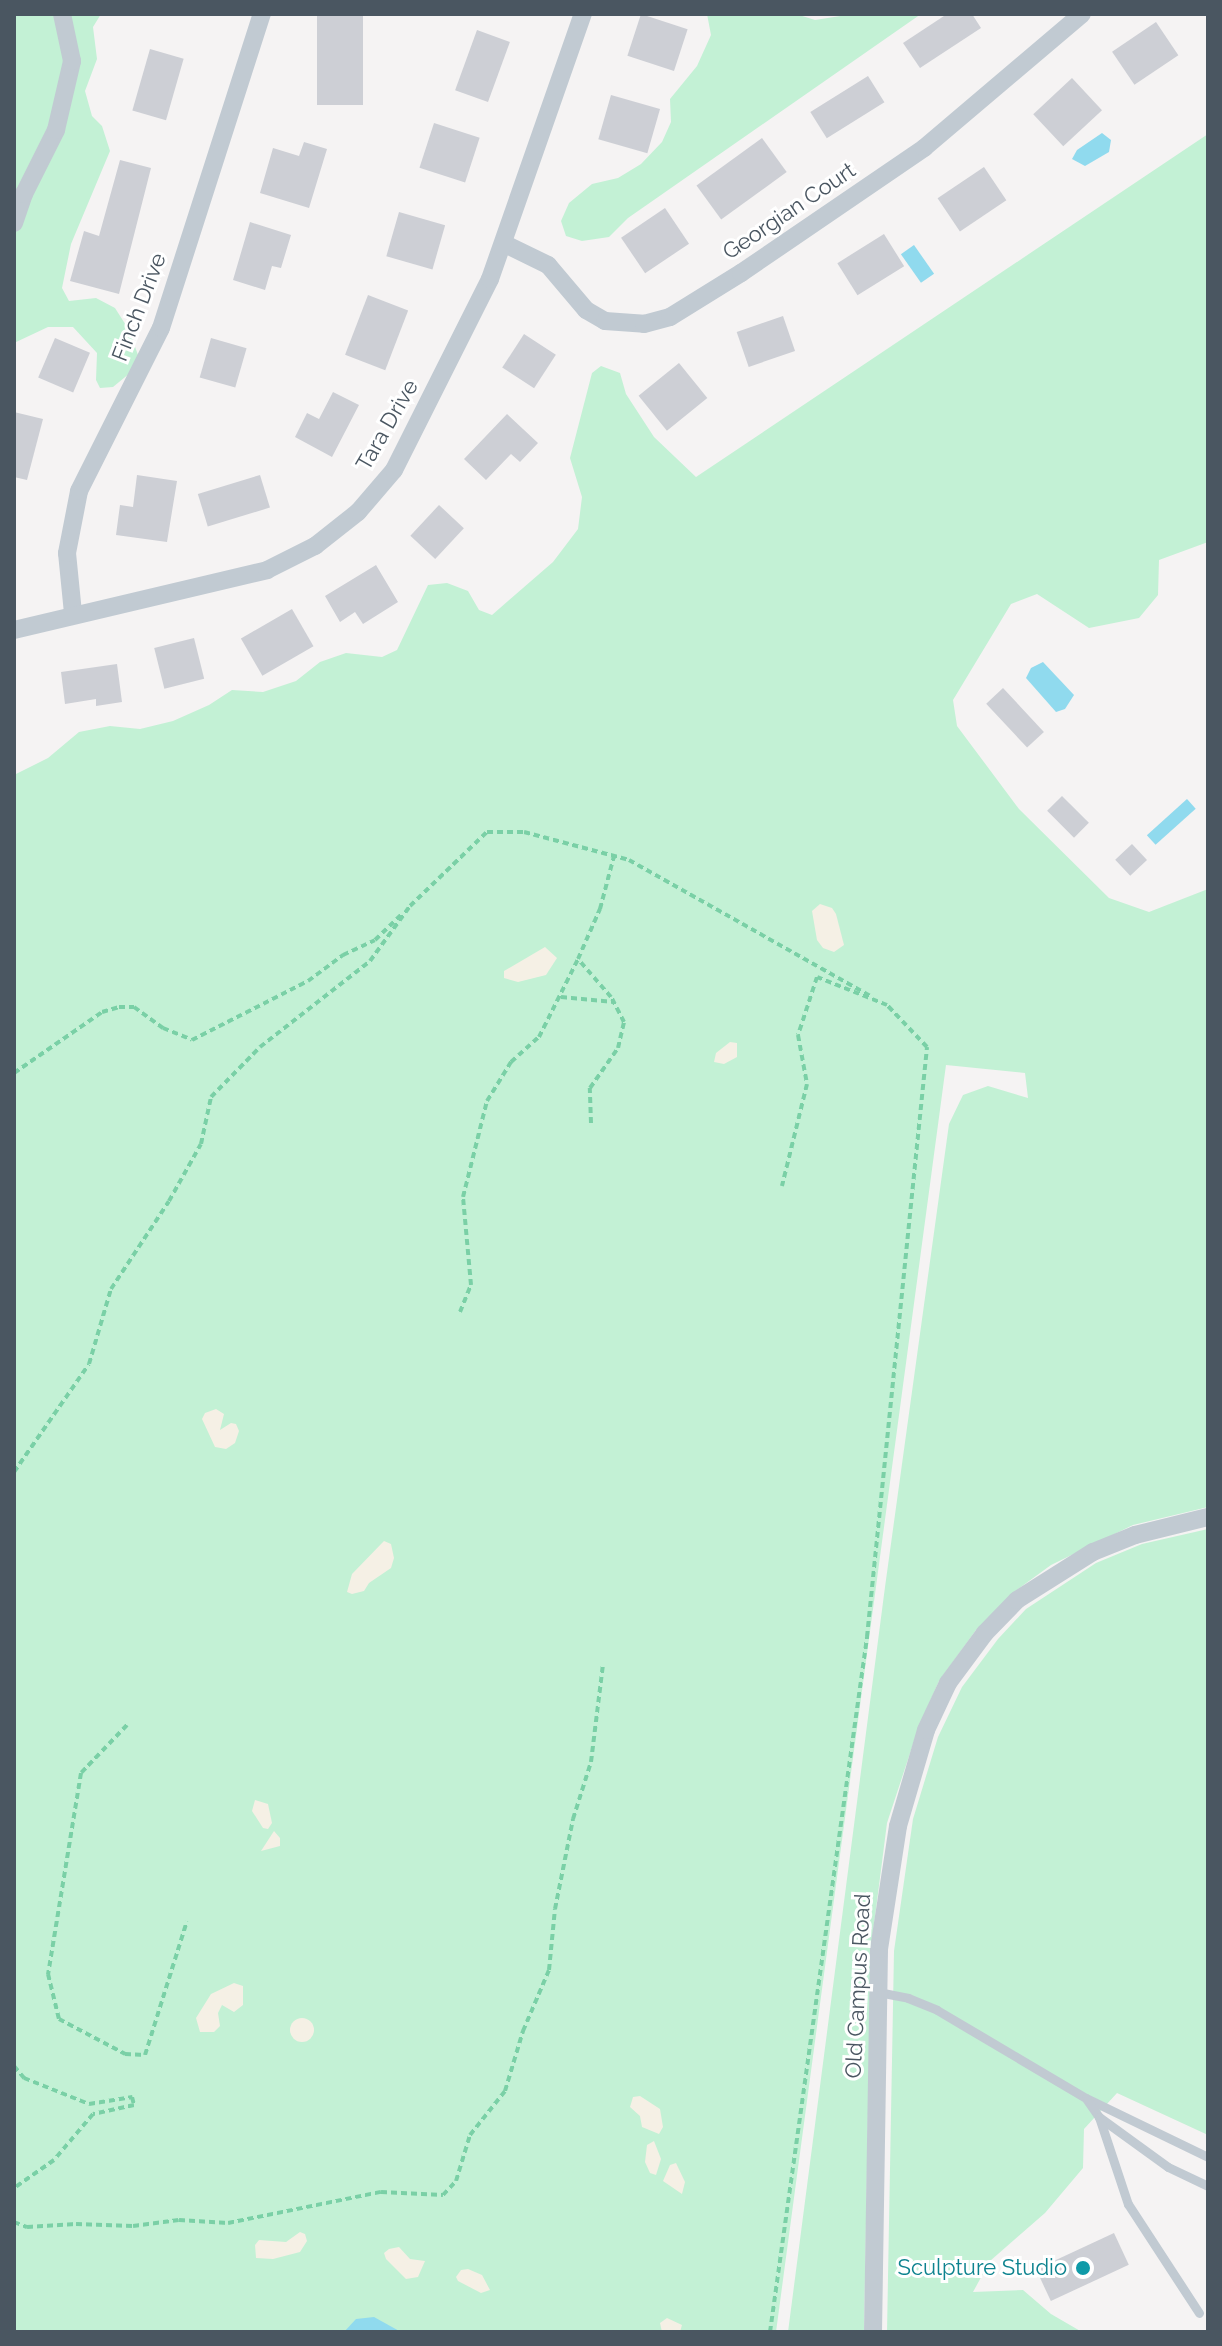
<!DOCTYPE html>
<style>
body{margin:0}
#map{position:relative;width:1222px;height:2346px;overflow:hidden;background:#f5f3f3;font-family:Raleway,sans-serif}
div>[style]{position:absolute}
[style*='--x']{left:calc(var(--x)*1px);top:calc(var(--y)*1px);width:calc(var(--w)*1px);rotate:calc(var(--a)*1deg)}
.green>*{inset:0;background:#c3f1d5}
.sand>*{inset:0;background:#f5f0e5}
.round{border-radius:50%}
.water>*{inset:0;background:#90daee;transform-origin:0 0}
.building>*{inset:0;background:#cdcfd5;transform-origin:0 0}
.path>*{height:4px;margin-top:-2px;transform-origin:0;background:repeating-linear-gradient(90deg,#7ad0a6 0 6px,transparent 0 10px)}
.lane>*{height:9px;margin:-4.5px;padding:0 4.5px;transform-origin:4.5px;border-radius:4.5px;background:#c1cad2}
.street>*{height:18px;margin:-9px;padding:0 9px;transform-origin:9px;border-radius:9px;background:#c1cad2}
.dots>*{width:22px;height:22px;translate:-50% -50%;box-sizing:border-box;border:4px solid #fff;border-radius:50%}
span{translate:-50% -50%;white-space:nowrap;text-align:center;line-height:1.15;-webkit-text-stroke:6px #fff;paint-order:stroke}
.street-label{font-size:22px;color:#4a5661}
.culture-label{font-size:22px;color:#0d838f}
.right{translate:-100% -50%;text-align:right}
.frame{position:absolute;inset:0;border:16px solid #4a5661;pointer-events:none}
</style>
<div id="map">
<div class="green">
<i style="clip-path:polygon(14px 14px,101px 14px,93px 27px,97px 59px,85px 91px,92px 116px,102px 126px,110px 151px,71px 244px,62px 288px,69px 301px,96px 298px,115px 308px,129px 330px,138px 355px,130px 373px,113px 387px,100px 388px,96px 380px,97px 353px,73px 327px,48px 327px,14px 343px)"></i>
<i style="clip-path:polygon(707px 14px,796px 14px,815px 20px,853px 14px,921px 14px,628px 218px,609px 237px,582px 241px,566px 236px,561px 221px,569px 203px,592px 184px,618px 178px,641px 164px,662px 142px,671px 122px,670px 99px,697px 66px,711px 35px)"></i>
<i style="clip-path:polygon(1208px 134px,1208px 542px,1159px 560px,1158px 595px,1139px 618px,1089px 628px,1037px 594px,1011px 604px,953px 700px,957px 726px,1019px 809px,1109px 898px,1149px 912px,1208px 889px,1208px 1507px,1133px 1525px,1051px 1565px,1014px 1592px,976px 1630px,939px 1681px,919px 1726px,887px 1823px,871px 1948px,864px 2332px,788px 2332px,885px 1587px,949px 1124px,963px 1095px,988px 1086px,1028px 1098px,1025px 1073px,946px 1065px,776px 2332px,14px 2332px,14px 775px,48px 758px,79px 732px,110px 726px,140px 729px,173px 721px,209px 705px,232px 690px,263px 692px,296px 681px,320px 662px,346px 653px,382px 657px,397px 650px,428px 585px,447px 583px,468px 591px,479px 610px,492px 615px,553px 562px,578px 529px,582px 497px,570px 458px,592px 373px,601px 366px,620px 373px,626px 394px,654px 437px,696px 477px)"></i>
<i style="clip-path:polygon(1208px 1529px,1208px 2135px,1117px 2093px,1084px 2129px,1083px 2168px,1045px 2213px,990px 2261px,973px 2292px,1023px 2290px,1051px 2314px,1082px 2332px,887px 2332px,894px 1951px,913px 1819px,938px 1737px,962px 1687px,998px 1639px,1026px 1609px,1096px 1563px,1142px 1544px)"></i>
</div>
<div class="sand">
<i style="clip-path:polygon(820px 904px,832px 908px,836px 914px,844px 945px,834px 952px,823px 948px,817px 940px,812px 911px)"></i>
<i style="clip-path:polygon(545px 947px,557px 958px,546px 975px,518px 982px,504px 978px,504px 971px)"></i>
<i style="clip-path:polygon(730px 1042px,737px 1043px,737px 1057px,724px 1064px,714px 1062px,716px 1053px)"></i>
<i style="clip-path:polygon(216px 1409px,224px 1414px,220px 1430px,231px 1423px,236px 1424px,239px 1431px,235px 1443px,226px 1449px,215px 1447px,202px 1419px,205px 1413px)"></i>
<i style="clip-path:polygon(384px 1541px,391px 1544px,394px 1558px,391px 1568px,369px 1583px,364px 1591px,352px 1594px,347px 1592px,352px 1574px)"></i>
<i style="clip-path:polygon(255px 1800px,268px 1804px,272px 1823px,268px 1829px,263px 1828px,252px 1811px)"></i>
<i style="clip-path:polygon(274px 1831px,280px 1838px,280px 1846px,261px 1851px)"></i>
<i style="clip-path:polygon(234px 1983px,243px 1986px,243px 2005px,234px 2012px,222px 2005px,218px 2013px,220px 2026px,214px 2032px,200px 2032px,196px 2018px,211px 1994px)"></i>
<i class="round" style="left:290px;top:2018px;width:24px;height:24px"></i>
<i style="clip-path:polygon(640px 2096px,660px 2109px,663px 2127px,659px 2134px,642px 2127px,640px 2116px,630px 2107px,633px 2097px)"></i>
<i style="clip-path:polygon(654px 2141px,661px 2159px,656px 2175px,650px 2173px,645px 2162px,647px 2145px)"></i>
<i style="clip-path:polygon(676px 2163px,685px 2182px,682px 2194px,663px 2181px,670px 2165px)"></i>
<i style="clip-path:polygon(300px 2232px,305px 2234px,307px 2241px,300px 2252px,273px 2259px,256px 2258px,255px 2245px,259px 2240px,286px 2242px)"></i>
<i style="clip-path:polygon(399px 2247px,410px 2259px,425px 2261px,418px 2277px,406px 2279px,386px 2259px,384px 2253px,389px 2249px)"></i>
<i style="clip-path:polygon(468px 2269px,482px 2275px,490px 2290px,481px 2293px,458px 2281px,456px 2277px,461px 2270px)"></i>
<i style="clip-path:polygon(667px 2318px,682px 2325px,680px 2332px,662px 2332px,660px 2323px)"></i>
</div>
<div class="water">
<i style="clip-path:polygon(1102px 133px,1111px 140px,1109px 152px,1085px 166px,1072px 159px,1077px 150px)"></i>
<i style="left:914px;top:245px;width:35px;height:16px;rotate:55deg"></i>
<i style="clip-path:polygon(1043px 662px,1074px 695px,1065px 709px,1056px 712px,1026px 678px,1031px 668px)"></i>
<i style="left:1187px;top:799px;width:13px;height:54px;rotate:48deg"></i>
<i style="clip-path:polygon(374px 2317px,401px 2332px,344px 2332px,356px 2319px)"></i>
</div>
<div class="building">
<i style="left:317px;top:14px;width:46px;height:91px"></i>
<i style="left:641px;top:14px;width:49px;height:44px;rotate:18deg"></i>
<i style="clip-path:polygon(947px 14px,972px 14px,981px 28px,920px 68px,903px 43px)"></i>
<i style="left:1156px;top:22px;width:40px;height:53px;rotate:56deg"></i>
<i style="left:477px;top:30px;width:35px;height:64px;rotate:20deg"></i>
<i style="left:150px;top:49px;width:35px;height:64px;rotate:16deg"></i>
<i style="left:868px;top:76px;width:31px;height:68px;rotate:58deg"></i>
<i style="left:1072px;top:78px;width:44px;height:53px;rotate:47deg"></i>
<i style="left:611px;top:95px;width:51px;height:46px;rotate:16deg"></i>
<i style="left:434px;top:123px;width:48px;height:47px;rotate:18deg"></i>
<i style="left:762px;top:138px;width:42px;height:81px;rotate:54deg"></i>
<i style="clip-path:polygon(304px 142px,327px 149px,309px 208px,260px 193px,273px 148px,299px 156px)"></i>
<i style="clip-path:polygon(120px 160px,151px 168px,119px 294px,70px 281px,84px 231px,99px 236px)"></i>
<i style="left:984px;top:167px;width:40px;height:56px;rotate:56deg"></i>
<i style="left:665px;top:208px;width:43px;height:53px;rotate:56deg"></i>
<i style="left:399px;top:212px;width:48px;height:46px;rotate:16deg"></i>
<i style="clip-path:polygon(250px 222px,291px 235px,281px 268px,272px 266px,265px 290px,233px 280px)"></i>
<i style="left:884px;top:234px;width:38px;height:55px;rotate:58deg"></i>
<i style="left:368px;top:295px;width:43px;height:64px;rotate:21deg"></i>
<i style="left:783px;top:316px;width:37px;height:49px;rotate:71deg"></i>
<i style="left:524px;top:334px;width:38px;height:40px;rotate:33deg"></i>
<i style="left:55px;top:338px;width:38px;height:43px;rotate:23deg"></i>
<i style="left:211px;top:338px;width:37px;height:41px;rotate:16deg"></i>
<i style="left:679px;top:363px;width:45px;height:52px;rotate:51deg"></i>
<i style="clip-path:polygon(333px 392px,359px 405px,332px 457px,295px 437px,307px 413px,319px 419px)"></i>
<i style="clip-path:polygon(14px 412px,43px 419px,27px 480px,14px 477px)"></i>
<i style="clip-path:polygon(507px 414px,538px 443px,520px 462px,511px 454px,486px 480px,464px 459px)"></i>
<i style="clip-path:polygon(137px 475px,177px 481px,167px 542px,116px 535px,120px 505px,133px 507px)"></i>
<i style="left:260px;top:475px;width:34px;height:65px;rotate:73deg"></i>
<i style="left:439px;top:505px;width:34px;height:42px;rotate:43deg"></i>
<i style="clip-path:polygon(376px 565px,398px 602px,363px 624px,355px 612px,340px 622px,325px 596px)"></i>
<i style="left:292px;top:609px;width:43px;height:59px;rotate:60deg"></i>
<i style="left:194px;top:638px;width:42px;height:41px;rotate:76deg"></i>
<i style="clip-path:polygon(117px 664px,122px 702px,96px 706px,96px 699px,65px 704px,61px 672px)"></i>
<i style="left:1003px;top:688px;width:60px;height:23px;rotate:47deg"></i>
<i style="left:1062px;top:796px;width:38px;height:21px;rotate:45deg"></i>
<i style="left:1132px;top:844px;width:22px;height:23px;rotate:47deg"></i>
<i style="left:1114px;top:2233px;width:35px;height:86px;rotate:65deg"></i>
</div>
<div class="path">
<i style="--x:561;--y:997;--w:53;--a:5.4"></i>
<i style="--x:14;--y:1073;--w:107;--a:-34.7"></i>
<i style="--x:102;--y:1012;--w:18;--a:-16"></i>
<i style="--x:119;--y:1007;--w:15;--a:0"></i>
<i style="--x:134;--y:1007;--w:36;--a:36"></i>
<i style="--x:163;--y:1028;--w:31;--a:22"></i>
<i style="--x:192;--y:1040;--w:130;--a:-27"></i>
<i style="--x:308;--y:981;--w:44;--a:-36.6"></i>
<i style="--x:343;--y:955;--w:35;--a:-25"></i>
<i style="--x:375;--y:940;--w:36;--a:-44"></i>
<i style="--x:591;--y:1123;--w:35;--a:-92"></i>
<i style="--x:590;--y:1088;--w:49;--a:-55"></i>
<i style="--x:618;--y:1048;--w:27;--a:-77"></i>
<i style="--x:624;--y:1022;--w:28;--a:-117"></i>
<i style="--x:611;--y:997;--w:50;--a:-131"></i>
<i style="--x:578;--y:959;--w:55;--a:-66.3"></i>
<i style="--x:600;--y:909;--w:55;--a:-75.2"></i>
<i style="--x:460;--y:1312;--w:29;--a:-68"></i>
<i style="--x:471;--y:1285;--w:88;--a:-95.2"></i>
<i style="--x:463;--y:1197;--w:99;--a:-76"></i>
<i style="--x:487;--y:1101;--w:46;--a:-58.4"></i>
<i style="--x:511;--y:1062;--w:38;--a:-42"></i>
<i style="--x:539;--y:1037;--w:87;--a:-63.4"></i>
<i style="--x:14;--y:1472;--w:131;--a:-55.2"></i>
<i style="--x:89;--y:1364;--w:78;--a:-73.7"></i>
<i style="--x:111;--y:1289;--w:105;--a:-56.6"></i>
<i style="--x:169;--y:1201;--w:65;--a:-60.7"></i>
<i style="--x:201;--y:1144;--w:48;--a:-78"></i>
<i style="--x:211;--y:1097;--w:70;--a:-45.6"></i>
<i style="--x:260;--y:1047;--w:140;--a:-38"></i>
<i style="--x:370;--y:961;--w:68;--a:-54"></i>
<i style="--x:410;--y:906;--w:107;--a:-43.9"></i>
<i style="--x:487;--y:832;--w:37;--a:0"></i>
<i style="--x:524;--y:832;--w:109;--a:14.9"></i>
<i style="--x:629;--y:860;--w:279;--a:29.4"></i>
<i style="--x:127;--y:1725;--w:66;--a:133.8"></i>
<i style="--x:81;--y:1773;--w:204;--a:99.3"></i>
<i style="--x:48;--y:1974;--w:46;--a:76.3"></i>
<i style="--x:59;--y:2019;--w:75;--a:27.9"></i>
<i style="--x:125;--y:2054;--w:20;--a:3"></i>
<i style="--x:145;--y:2055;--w:140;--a:-72.6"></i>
<i style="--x:14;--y:2066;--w:16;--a:50"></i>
<i style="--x:24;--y:2078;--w:70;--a:21.8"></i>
<i style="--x:89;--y:2104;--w:44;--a:-9.2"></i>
<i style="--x:132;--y:2097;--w:8;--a:76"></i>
<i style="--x:134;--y:2105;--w:42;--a:167.6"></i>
<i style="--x:93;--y:2114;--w:60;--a:130.3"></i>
<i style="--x:54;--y:2160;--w:49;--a:145"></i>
<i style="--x:14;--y:2222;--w:14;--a:21"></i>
<i style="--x:27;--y:2227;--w:49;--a:-3.5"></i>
<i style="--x:76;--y:2224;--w:57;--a:2"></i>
<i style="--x:133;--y:2226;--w:46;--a:-7.4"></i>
<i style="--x:179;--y:2220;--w:49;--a:3.5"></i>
<i style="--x:228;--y:2223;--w:156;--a:-11.5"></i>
<i style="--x:381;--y:2192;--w:62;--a:2.8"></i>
<i style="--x:443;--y:2195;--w:19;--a:-47"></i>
<i style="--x:456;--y:2181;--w:48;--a:-73.1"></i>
<i style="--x:470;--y:2135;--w:56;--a:-51.5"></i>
<i style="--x:505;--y:2091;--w:63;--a:-73.3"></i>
<i style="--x:523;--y:2031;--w:66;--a:-66.9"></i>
<i style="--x:549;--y:1970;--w:61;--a:-84.4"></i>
<i style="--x:555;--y:1909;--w:92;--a:-78.7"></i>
<i style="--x:573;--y:1819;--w:60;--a:-72.5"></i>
<i style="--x:591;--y:1762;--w:99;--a:-83"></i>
<i style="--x:770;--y:2332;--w:702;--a:-82.05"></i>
<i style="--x:867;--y:1637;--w:593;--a:-84.19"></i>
<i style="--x:927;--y:1047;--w:58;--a:-133.6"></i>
<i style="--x:887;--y:1005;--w:75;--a:-158.2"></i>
<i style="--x:817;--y:977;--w:61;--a:108.1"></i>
<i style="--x:798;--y:1035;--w:50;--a:79.6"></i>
<i style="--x:807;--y:1084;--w:105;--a:103.8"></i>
</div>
<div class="lane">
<i style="--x:878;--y:1992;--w:31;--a:11"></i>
<i style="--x:908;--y:1998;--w:31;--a:22"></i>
<i style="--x:937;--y:2010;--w:173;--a:30.6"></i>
<i style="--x:1086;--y:2098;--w:136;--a:25.8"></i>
<i style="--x:1087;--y:2100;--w:21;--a:55"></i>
<i style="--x:1099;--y:2117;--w:85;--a:35.9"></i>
<i style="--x:1168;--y:2167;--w:44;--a:25.4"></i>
<i style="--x:1099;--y:2117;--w:92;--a:71.6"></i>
<i style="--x:1128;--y:2204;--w:130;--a:56.9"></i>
</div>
<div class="street">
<i style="--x:14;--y:223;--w:31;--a:-71"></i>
<i style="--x:24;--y:194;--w:72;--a:-63.4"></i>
<i style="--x:56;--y:130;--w:71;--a:-76.9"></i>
<i style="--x:72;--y:61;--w:48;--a:-102"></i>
<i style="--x:505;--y:244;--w:48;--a:26"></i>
<i style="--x:548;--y:265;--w:59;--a:49.8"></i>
<i style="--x:586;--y:310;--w:22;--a:30"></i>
<i style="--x:605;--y:321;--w:39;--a:4"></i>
<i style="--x:644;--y:324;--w:27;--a:-15"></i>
<i style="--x:670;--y:317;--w:84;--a:-31.8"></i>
<i style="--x:741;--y:273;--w:222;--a:-34.3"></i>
<i style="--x:924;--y:148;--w:207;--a:-40.3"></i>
<i style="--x:73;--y:613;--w:60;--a:-95.7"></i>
<i style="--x:67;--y:553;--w:63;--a:-79"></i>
<i style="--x:79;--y:491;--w:182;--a:-63.3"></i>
<i style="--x:161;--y:328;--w:330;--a:-72.2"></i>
<i style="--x:14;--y:630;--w:260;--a:-13.3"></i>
<i style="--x:267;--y:570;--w:54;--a:-26.6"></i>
<i style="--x:315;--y:546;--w:55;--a:-38.3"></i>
<i style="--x:358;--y:512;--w:55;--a:-49.4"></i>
<i style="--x:394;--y:470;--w:214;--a:-63.3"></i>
<i style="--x:490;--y:279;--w:281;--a:-70.7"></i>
<i style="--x:873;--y:2332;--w:383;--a:-89.1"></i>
<i style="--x:879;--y:1949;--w:124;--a:-81.2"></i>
<i style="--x:898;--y:1826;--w:100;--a:-73.7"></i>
<i style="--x:926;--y:1730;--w:52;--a:-64.9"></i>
<i style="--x:948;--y:1683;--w:62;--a:-53.5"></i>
<i style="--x:985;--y:1633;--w:46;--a:-45.9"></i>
<i style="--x:1017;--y:1600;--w:90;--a:-32.3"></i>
<i style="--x:1093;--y:1552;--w:45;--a:-22"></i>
<i style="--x:1135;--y:1535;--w:75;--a:-13.9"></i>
</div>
<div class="dots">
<i style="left:1083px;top:2268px;background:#0f9aa8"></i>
</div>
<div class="street-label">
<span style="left:789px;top:211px;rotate:-34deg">Georgian Court</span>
<span style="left:139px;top:307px;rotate:-69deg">Finch Drive</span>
<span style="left:387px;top:425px;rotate:-60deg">Tara Drive</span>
<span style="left:858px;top:1986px;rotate:-87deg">Old Campus Road</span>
</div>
<div class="culture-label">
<span class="right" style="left:1067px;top:2268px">Sculpture Studio</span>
</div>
<div class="frame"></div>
</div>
